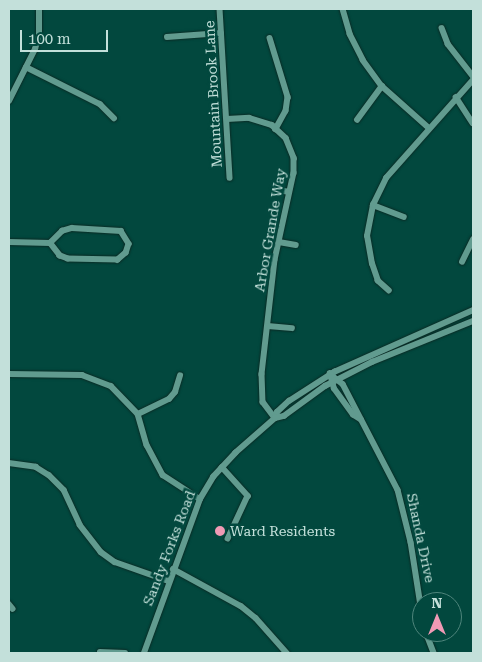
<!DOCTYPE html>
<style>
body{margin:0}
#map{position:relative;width:482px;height:662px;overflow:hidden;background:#02483e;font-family:"Roboto Serif",serif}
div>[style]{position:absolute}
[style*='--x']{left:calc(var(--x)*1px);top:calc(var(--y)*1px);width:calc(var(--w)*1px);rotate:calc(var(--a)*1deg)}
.roads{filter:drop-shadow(0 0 1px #0a2a24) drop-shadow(0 0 1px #0a2a24)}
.minor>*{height:5.5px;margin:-2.75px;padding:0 2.75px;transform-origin:2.75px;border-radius:2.75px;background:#619b8f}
.dots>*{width:14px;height:14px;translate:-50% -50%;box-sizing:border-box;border:2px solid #02483e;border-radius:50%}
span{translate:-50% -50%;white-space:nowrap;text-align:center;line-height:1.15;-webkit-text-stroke:5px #02483e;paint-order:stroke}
.street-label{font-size:14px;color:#c3e0da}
.poi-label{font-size:14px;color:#c3e0da}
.left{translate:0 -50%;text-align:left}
.frame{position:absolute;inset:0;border:10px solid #c3e0da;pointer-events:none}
.north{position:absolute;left:412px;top:592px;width:50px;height:50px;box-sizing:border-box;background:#02483e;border:1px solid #4f857c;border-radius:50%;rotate:0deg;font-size:14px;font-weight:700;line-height:20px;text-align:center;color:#c3e0da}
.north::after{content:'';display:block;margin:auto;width:18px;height:22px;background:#f09ab5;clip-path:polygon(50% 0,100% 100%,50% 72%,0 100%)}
.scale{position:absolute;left:20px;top:30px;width:88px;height:22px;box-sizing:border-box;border:2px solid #c3e0da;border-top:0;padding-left:6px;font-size:15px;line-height:18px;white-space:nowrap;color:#c3e0da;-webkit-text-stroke:4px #02483e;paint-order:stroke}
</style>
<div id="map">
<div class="roads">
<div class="minor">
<i style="--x:220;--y:9;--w:169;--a:86.6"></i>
<i style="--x:343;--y:9;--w:26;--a:74"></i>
<i style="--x:350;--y:34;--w:29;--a:63"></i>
<i style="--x:363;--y:60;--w:32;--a:54"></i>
<i style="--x:382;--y:86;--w:62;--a:41.7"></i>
<i style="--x:442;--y:28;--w:17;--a:69"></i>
<i style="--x:448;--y:44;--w:41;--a:52"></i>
<i style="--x:167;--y:37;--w:54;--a:-4.2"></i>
<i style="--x:270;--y:38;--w:62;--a:73"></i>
<i style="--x:288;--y:97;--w:14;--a:98"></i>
<i style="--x:286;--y:111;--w:21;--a:119"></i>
<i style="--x:26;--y:67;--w:83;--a:26.6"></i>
<i style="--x:100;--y:104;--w:20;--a:45"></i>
<i style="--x:456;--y:97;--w:31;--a:57"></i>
<i style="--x:9;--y:101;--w:58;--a:-63.4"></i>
<i style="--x:35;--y:49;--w:14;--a:-73"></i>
<i style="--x:39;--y:36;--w:27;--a:-90"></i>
<i style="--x:227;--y:119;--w:22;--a:-3"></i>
<i style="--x:249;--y:118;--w:24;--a:17"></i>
<i style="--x:272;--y:125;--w:19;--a:43"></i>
<i style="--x:286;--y:138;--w:22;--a:68"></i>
<i style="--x:294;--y:158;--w:15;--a:90"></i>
<i style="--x:294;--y:173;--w:89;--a:102.3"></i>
<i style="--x:275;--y:260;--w:115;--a:96.5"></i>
<i style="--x:262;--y:374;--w:28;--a:88"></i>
<i style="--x:263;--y:402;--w:20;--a:53"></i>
<i style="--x:357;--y:120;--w:42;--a:-53.7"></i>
<i style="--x:275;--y:189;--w:14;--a:12"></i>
<i style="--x:373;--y:205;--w:33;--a:21"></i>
<i style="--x:9;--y:242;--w:41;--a:1.4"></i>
<i style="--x:50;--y:243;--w:17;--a:-45"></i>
<i style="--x:62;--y:231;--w:10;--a:-17"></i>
<i style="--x:72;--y:228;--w:49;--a:3.5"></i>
<i style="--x:121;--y:231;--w:15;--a:58"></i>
<i style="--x:129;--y:244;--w:9;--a:108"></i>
<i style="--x:126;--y:253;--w:11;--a:139"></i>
<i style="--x:118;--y:260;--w:50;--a:-178.9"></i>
<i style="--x:68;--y:259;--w:9;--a:-159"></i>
<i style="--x:60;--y:256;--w:16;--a:-128"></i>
<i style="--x:279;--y:242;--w:17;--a:10"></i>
<i style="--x:462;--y:262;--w:25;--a:-64"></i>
<i style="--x:389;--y:291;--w:15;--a:-138"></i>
<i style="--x:378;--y:281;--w:18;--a:-109"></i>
<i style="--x:372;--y:264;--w:28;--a:-100"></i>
<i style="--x:367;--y:236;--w:32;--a:-79"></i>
<i style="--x:373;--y:205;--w:30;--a:-64"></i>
<i style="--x:386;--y:178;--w:131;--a:-48.4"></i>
<i style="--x:268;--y:326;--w:24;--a:5"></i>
<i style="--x:9;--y:374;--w:73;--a:0.8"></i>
<i style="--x:82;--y:375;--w:31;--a:21"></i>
<i style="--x:111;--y:386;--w:39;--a:46"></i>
<i style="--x:138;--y:414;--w:32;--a:74"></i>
<i style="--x:147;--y:445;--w:34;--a:62"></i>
<i style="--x:163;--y:475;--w:44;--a:33"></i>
<i style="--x:138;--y:414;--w:34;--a:-26"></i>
<i style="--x:169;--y:399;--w:9;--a:-49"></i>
<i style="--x:175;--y:392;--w:17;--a:-73"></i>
<i style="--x:275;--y:418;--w:6;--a:-72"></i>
<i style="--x:277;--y:412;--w:16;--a:-43"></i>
<i style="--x:289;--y:401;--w:54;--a:-32.8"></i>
<i style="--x:334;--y:372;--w:152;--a:-24"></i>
<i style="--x:361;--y:420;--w:9;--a:-148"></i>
<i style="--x:353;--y:415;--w:32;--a:-126"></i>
<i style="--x:334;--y:389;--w:16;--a:-105"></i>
<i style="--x:330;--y:374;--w:16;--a:38"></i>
<i style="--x:343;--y:384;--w:119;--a:62.6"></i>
<i style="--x:398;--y:490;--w:54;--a:76"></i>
<i style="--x:411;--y:542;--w:71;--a:81.1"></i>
<i style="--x:9;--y:463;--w:27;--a:8"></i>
<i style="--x:36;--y:467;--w:15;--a:32"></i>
<i style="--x:49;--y:475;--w:21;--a:45"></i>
<i style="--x:64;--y:490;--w:38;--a:65"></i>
<i style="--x:80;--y:525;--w:34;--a:52"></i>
<i style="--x:101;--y:552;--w:17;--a:36"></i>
<i style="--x:115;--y:562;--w:57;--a:19.4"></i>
<i style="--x:222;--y:467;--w:39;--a:48"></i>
<i style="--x:248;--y:496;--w:47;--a:114.9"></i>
<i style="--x:173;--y:569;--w:77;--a:28.6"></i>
<i style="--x:241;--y:606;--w:19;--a:39"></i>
<i style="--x:256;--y:618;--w:47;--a:48.5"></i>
<i style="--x:9;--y:604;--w:6;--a:51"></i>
<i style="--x:426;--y:632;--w:22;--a:69"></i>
<i style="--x:100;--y:652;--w:25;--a:2"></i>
<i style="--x:144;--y:653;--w:164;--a:-70"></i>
<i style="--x:200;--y:499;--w:26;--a:-59"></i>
<i style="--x:213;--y:477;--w:33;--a:-47"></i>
<i style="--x:235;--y:453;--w:53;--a:-41.2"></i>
<i style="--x:275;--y:418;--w:9;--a:-13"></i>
<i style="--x:284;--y:416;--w:51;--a:-36.2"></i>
<i style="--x:325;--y:386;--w:53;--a:-27.1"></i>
<i style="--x:372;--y:362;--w:109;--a:-22.1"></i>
</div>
</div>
<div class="dots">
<i style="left:220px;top:531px;background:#f09ab5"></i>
</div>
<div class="street-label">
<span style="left:213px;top:94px;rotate:-93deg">Mountain Brook Lane</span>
<span style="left:270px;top:230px;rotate:-80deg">Arbor Grande Way</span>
<span style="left:421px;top:538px;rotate:78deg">Shanda Drive</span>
<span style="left:169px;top:548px;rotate:-69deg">Sandy Forks Road</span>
</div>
<div class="poi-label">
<span class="left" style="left:230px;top:531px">Ward Residents</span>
</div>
<div class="frame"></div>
<div class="north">N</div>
<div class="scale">100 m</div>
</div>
